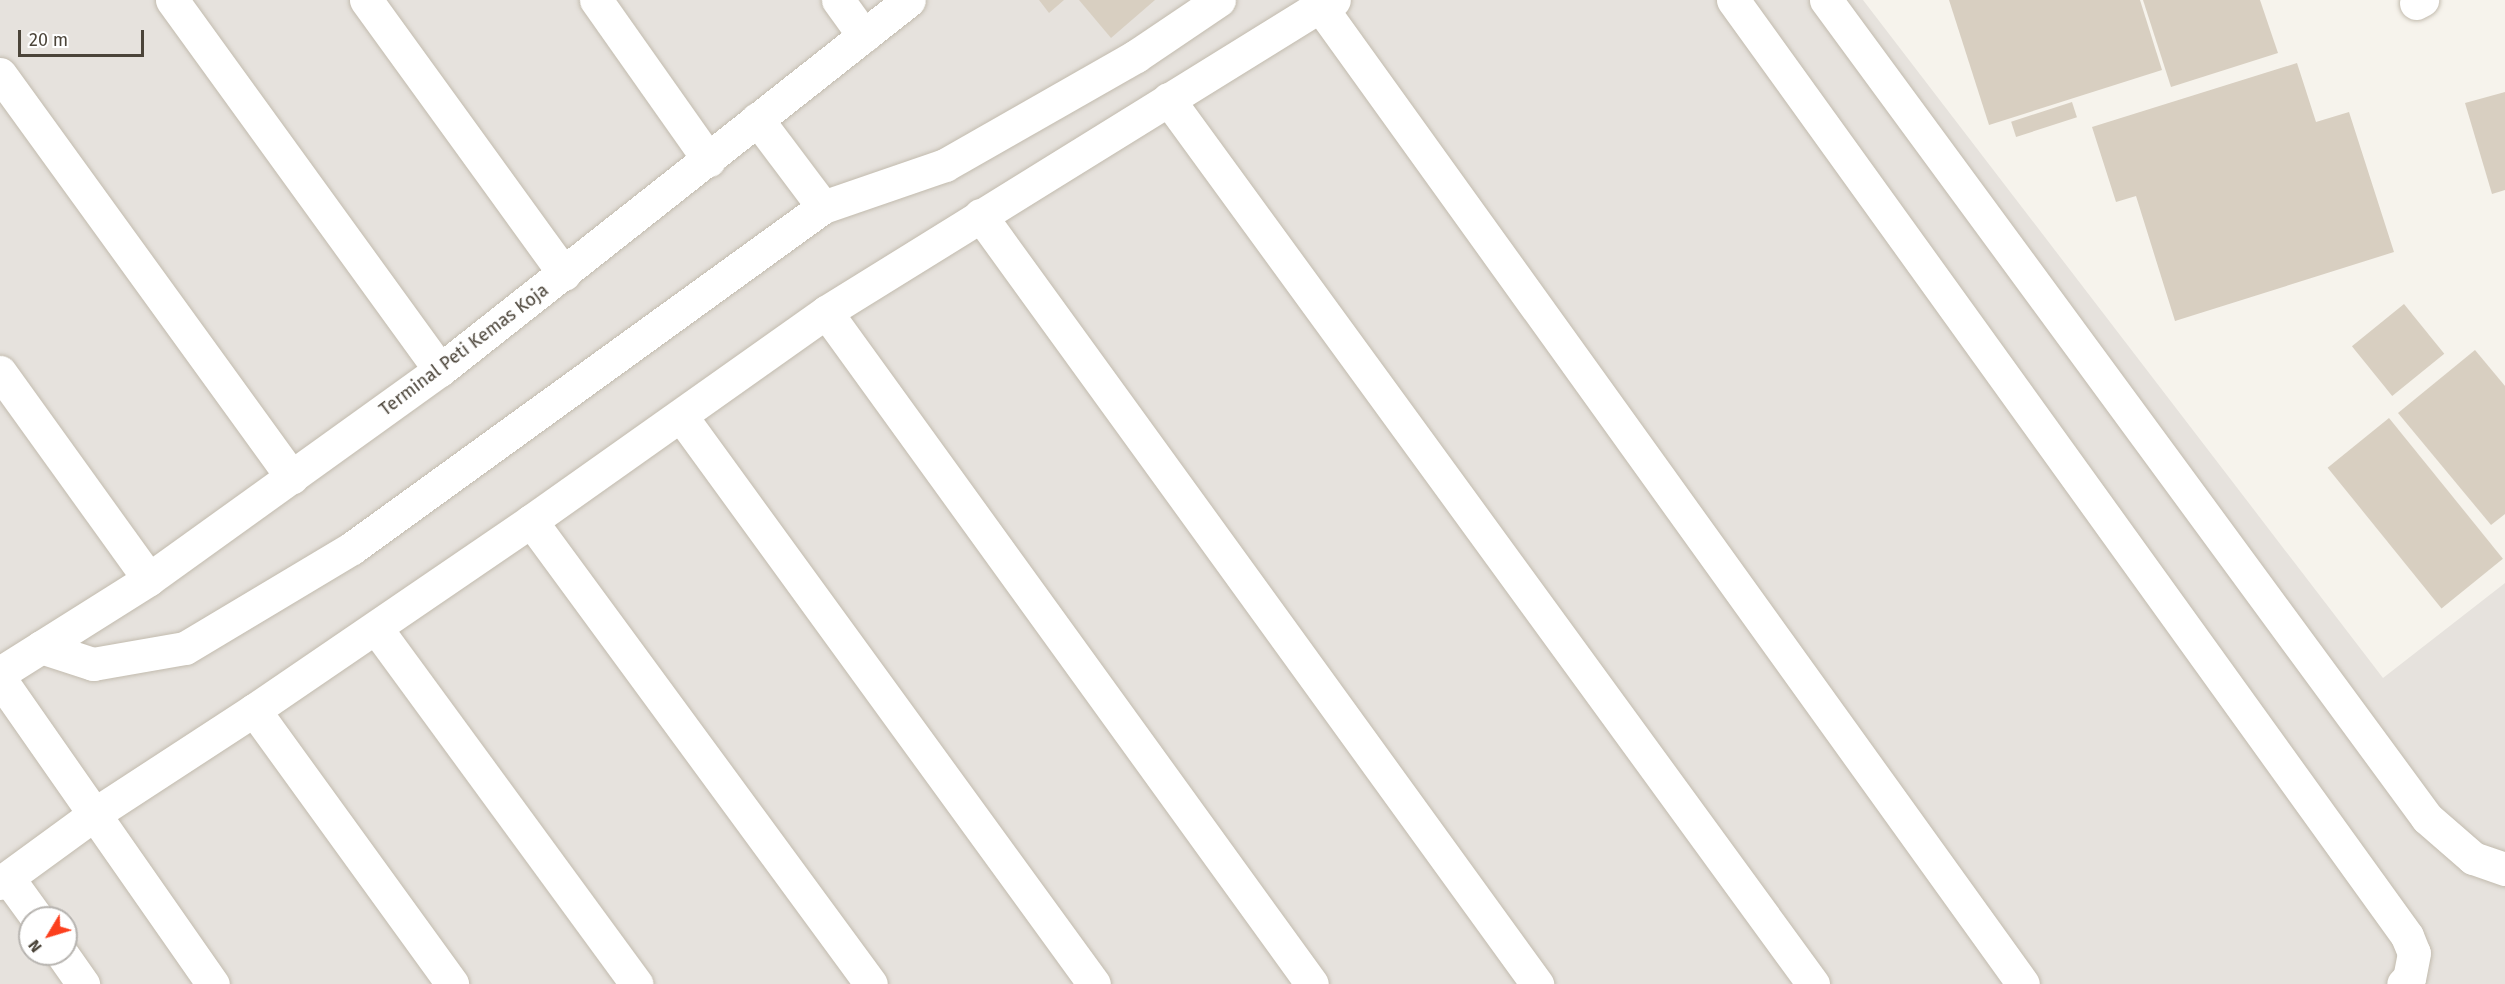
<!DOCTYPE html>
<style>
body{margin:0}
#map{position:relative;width:2505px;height:984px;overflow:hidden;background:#f6f3ec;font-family:"Fira Sans",sans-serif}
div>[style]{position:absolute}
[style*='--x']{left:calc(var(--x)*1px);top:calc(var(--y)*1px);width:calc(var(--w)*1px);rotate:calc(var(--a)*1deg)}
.industrial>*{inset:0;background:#e6e2dd}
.building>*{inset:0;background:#d8cfc1;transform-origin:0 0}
.roads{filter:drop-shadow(0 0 2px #c2bbae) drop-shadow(0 0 2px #c2bbae)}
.minor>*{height:33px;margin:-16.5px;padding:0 16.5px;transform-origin:16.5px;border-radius:16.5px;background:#fff}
span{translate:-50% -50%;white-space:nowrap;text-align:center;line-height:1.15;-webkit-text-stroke:5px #fff;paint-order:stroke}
.street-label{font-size:18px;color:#4b4439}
.north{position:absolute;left:18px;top:906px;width:60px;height:60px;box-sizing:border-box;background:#fff;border:2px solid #b7b4b0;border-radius:50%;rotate:232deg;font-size:16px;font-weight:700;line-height:24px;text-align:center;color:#4b4439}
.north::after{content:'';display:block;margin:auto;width:21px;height:27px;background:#fc3f1d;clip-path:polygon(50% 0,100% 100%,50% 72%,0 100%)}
.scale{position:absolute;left:18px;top:30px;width:126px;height:27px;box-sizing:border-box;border:3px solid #4b4439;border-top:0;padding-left:8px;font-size:18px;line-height:21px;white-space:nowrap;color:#4b4439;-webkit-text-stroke:4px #fff;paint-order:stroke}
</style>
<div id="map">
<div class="industrial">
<i style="clip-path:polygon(evenodd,0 0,1863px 0,2383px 678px,2505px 583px,2505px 984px,0 984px,0 0,30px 918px,66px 918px,66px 954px,30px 954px,30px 918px)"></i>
</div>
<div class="building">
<i style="clip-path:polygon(1039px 0,1064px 0,1049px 13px)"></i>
<i style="clip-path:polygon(1079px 0,1155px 0,1111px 38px)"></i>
<i style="clip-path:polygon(1949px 0,2140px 0,2162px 70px,1989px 125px)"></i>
<i style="clip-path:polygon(2143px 0,2260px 0,2278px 53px,2171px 87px)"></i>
<i style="clip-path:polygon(2297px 63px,2316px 122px,2349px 112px,2394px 252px,2175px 321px,2136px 196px,2116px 202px,2092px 127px)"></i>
<i style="clip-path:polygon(2505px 92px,2505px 190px,2492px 194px,2465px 103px)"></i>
<i style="left:2072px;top:102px;width:16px;height:64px;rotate:72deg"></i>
<i style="left:2404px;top:304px;width:64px;height:67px;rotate:51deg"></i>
<i style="clip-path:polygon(2475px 350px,2505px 386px,2505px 514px,2491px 525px,2398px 413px)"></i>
<i style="left:2389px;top:418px;width:181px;height:79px;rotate:51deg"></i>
</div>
<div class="roads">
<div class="minor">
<i style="--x:172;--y:0;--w:457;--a:54.1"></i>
<i style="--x:366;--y:0;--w:338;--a:54.1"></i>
<i style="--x:596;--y:0;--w:196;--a:54.8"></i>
<i style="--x:838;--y:0;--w:44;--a:54.2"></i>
<i style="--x:1733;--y:0;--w:1153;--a:54.24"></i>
<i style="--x:2407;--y:936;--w:18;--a:68"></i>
<i style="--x:2414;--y:953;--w:25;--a:101"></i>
<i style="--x:2409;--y:978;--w:8;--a:135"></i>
<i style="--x:1826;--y:0;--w:1015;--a:53.69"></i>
<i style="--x:2427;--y:818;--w:61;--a:41"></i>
<i style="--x:2473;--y:858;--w:34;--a:19"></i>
<i style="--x:2416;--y:3;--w:7;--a:-27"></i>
<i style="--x:1320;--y:6;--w:1204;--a:54.29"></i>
<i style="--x:0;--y:74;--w:498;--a:54.1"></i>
<i style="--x:1168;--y:99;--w:1095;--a:53.91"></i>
<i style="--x:757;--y:119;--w:110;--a:53.1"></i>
<i style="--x:980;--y:215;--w:950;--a:54.08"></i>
<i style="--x:826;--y:312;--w:829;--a:54.13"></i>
<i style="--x:0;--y:372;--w:255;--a:54.3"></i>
<i style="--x:681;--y:416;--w:702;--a:53.98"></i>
<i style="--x:531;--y:521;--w:574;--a:53.71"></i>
<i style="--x:376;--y:628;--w:441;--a:53.8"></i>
<i style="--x:41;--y:647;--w:55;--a:18.1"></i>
<i style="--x:93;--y:664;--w:93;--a:-9.9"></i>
<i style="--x:185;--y:648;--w:195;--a:-30.9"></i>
<i style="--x:352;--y:548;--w:581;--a:-35.9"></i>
<i style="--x:823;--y:207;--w:129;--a:-19"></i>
<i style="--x:945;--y:165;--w:220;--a:-29.7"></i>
<i style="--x:1136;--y:56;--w:100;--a:-34"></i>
<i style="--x:0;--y:673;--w:176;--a:-32.2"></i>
<i style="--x:149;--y:579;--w:358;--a:-35.7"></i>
<i style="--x:440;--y:370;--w:597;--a:-38.27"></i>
<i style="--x:0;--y:679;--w:372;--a:55.1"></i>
<i style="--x:254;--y:710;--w:338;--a:54.1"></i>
<i style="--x:8;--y:878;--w:49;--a:54.1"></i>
<i style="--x:0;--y:883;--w:119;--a:-36.1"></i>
<i style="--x:96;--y:813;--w:189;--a:-33.1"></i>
<i style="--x:254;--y:710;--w:335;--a:-34.3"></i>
<i style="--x:531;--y:521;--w:362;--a:-35.3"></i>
<i style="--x:826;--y:312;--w:581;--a:-31.78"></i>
<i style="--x:1320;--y:6;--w:15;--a:-23"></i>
<i style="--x:62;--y:954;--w:37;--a:55"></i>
</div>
</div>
<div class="street-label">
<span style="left:464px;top:350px;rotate:-37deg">Terminal Peti Kemas Koja</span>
</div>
<div class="north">N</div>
<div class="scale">20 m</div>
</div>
